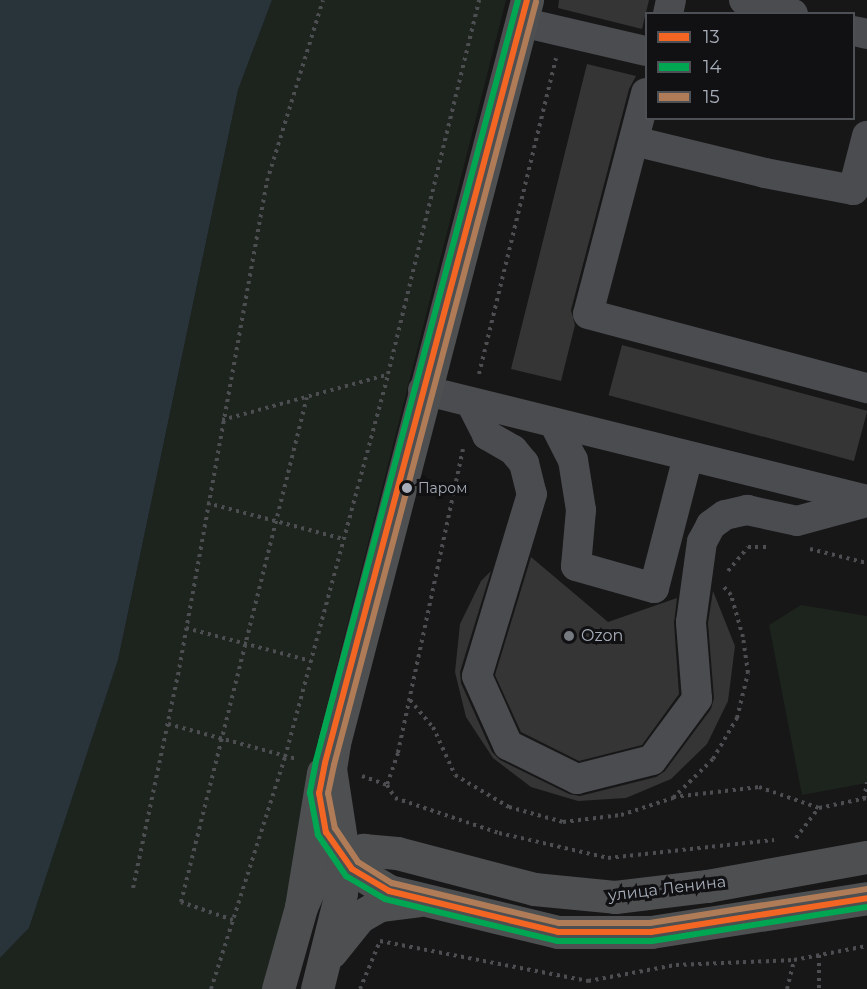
<!DOCTYPE html>
<meta charset="utf-8">
<style>
body{margin:0}
#map{position:relative;width:867px;height:989px;overflow:hidden;background:#171717;font-family:Montserrat,sans-serif}
div>[style]{position:absolute}
[style*='--x']{left:calc(var(--x)*1px);top:calc(var(--y)*1px);width:calc(var(--w)*1px);rotate:calc(var(--a)*1deg)}
.green>*{inset:0;background:#1c241d}
.water>*{inset:0;background:#29333a}
.building>*{inset:0;background:#353536;transform-origin:0 0}
.path>*{height:4px;margin-top:-2px;transform-origin:0;background:repeating-linear-gradient(90deg,#4d4e51 0 3px,transparent 0 7.5px)}
.minor>*{height:30px;margin:-15px;padding:0 15px;transform-origin:15px;border-radius:15px;background:#4a4c50}
.major>*{height:33px;margin:-16.5px;padding:0 16.5px;transform-origin:16.5px;border-radius:16.5px;background:#4d4f51}
.bus-1>*{height:6px;margin:-3px;padding:0 3px;transform-origin:3px;border-radius:3px;background:#f26522}
.bus-2>*{height:6px;margin:-3px;padding:0 3px;transform-origin:3px;border-radius:3px;background:#00a651}
.bus-3>*{height:6px;margin:-3px;padding:0 3px;transform-origin:3px;border-radius:3px;background:#b07c57}
.dots>*{width:16px;height:16px;translate:-50% -50%;box-sizing:border-box;border:3px solid #111113;border-radius:50%}
span{translate:-50% -50%;white-space:nowrap;text-align:center;line-height:1.15;-webkit-text-stroke:6px #111113;paint-order:stroke}
.bus-label{font-size:14px;color:#a7aeb9}
.left{translate:0 -50%;text-align:left}
.poi-label{font-size:16px;color:#a7aeb9}
.street-label{font-size:16px;color:#a7aeb9}
.legend{position:absolute;left:645px;top:12px;width:210px;height:108px;box-sizing:border-box;background:#111113;border:2px solid #4d5055;margin:0;padding:8px 10px;list-style:none;font-size:18px;color:#a7aeb9}
.legend li{display:flex;align-items:center;gap:12px;height:30px}
.legend b{width:30px;border:2px solid #4d5055}
</style>
<div id="map">
<div class="green">
<i style="clip-path:polygon(272px 0,506px 0,310px 772px,301px 854px,262px 989px,0 989px,0 958px,29px 928px,118px 660px,238px 90px)"></i>
<i style="clip-path:polygon(801px 605px,867px 616px,867px 783px,802px 795px,769px 625px)"></i>
</div>
<div class="water">
<i style="clip-path:polygon(0 0,272px 0,238px 90px,118px 660px,29px 928px,0 958px)"></i>
</div>
<div class="building">
<i style="clip-path:polygon(559px 0,649px 0,642px 29px,558px 8px)"></i>
<i style="clip-path:polygon(587px 64px,636px 76px,629px 89px,571px 310px,575px 325px,561px 381px,511px 369px)"></i>
<i style="left:622px;top:345px;width:254px;height:52px;rotate:15deg"></i>
<i style="clip-path:polygon(531px 557px,608px 622px,677px 598px,674px 623px,679px 694px,642px 745px,579px 761px,521px 732px,495px 675px)"></i>
<i style="clip-path:polygon(491px 571px,460px 672px,461px 683px,492px 752px,500px 760px,569px 794px,580px 796px,656px 777px,665px 771px,711px 709px,714px 698px,708px 623px,713px 591px,735px 646px,728px 701px,707px 744px,671px 779px,626px 798px,578px 801px,531px 787px,493px 758px,466px 717px,455px 672px,460px 624px,481px 581px)"></i>
</div>
<div class="path">
<i style="--x:479;--y:374;--w:325;--a:-76.3"></i>
<i style="--x:222;--y:420;--w:171;--a:-15.3"></i>
<i style="--x:463;--y:449;--w:311;--a:102.1"></i>
<i style="--x:398;--y:753;--w:34;--a:109"></i>
<i style="--x:387;--y:785;--w:15;--a:58"></i>
<i style="--x:395;--y:798;--w:110;--a:18.6"></i>
<i style="--x:499;--y:833;--w:112;--a:12.9"></i>
<i style="--x:608;--y:858;--w:167;--a:-6.2"></i>
<i style="--x:207;--y:503;--w:141;--a:14.8"></i>
<i style="--x:810;--y:549;--w:59;--a:13.8"></i>
<i style="--x:728;--y:571;--w:31;--a:-50"></i>
<i style="--x:748;--y:547;--w:21;--a:0"></i>
<i style="--x:186;--y:628;--w:129;--a:14.8"></i>
<i style="--x:410;--y:700;--w:35;--a:50"></i>
<i style="--x:433;--y:727;--w:53;--a:65.4"></i>
<i style="--x:455;--y:775;--w:63;--a:30.7"></i>
<i style="--x:509;--y:807;--w:56;--a:15.5"></i>
<i style="--x:563;--y:822;--w:58;--a:-6.9"></i>
<i style="--x:621;--y:815;--w:55;--a:-18.1"></i>
<i style="--x:673;--y:798;--w:56;--a:-44.3"></i>
<i style="--x:713;--y:759;--w:48;--a:-59.7"></i>
<i style="--x:737;--y:718;--w:46;--a:-76.3"></i>
<i style="--x:748;--y:673;--w:36;--a:-98"></i>
<i style="--x:743;--y:637;--w:44;--a:-105.9"></i>
<i style="--x:731;--y:595;--w:11;--a:-131"></i>
<i style="--x:168;--y:724;--w:134;--a:15.2"></i>
<i style="--x:362;--y:776;--w:27;--a:20"></i>
<i style="--x:673;--y:797;--w:87;--a:-6.6"></i>
<i style="--x:759;--y:787;--w:64;--a:19.3"></i>
<i style="--x:864;--y:799;--w:17;--a:-80"></i>
<i style="--x:796;--y:838;--w:38;--a:-53"></i>
<i style="--x:819;--y:808;--w:49;--a:-11.8"></i>
<i style="--x:133;--y:888;--w:218;--a:-78.1"></i>
<i style="--x:178;--y:675;--w:502;--a:-79.79"></i>
<i style="--x:267;--y:181;--w:189;--a:-72.8"></i>
<i style="--x:233;--y:920;--w:55;--a:-160.9"></i>
<i style="--x:181;--y:902;--w:520;--a:-75.99"></i>
<i style="--x:819;--y:955;--w:34;--a:90"></i>
<i style="--x:211;--y:989;--w:244;--a:-72.3"></i>
<i style="--x:285;--y:757;--w:397;--a:-74.9"></i>
<i style="--x:388;--y:374;--w:385;--a:-76.3"></i>
<i style="--x:360;--y:989;--w:52;--a:-67.4"></i>
<i style="--x:380;--y:941;--w:212;--a:10.9"></i>
<i style="--x:588;--y:981;--w:89;--a:-10.3"></i>
<i style="--x:676;--y:965;--w:118;--a:-2.4"></i>
<i style="--x:794;--y:960;--w:74;--a:-10.9"></i>
<i style="--x:787;--y:989;--w:30;--a:-76"></i>
</div>
<div class="minor">
<i style="--x:744;--y:0;--w:51;--a:15.9"></i>
<i style="--x:668;--y:14;--w:14;--a:-78"></i>
<i style="--x:521;--y:22;--w:128;--a:13.1"></i>
<i style="--x:854;--y:31;--w:13;--a:13"></i>
<i style="--x:646;--y:93;--w:228;--a:104.7"></i>
<i style="--x:588;--y:314;--w:289;--a:14.9"></i>
<i style="--x:634;--y:141;--w:135;--a:13.7"></i>
<i style="--x:765;--y:173;--w:90;--a:10.9"></i>
<i style="--x:853;--y:190;--w:56;--a:-75.5"></i>
<i style="--x:423;--y:390;--w:457;--a:13.9"></i>
<i style="--x:472;--y:405;--w:34;--a:63"></i>
<i style="--x:487;--y:435;--w:30;--a:30"></i>
<i style="--x:513;--y:450;--w:17;--a:50"></i>
<i style="--x:524;--y:463;--w:32;--a:76"></i>
<i style="--x:532;--y:494;--w:190;--a:106.8"></i>
<i style="--x:477;--y:676;--w:76;--a:65.8"></i>
<i style="--x:508;--y:745;--w:77;--a:26.2"></i>
<i style="--x:577;--y:779;--w:77;--a:-14.2"></i>
<i style="--x:652;--y:760;--w:76;--a:-53.6"></i>
<i style="--x:697;--y:699;--w:77;--a:-94.5"></i>
<i style="--x:691;--y:622;--w:81;--a:-82.2"></i>
<i style="--x:702;--y:542;--w:19;--a:-62"></i>
<i style="--x:711;--y:525;--w:17;--a:-36"></i>
<i style="--x:725;--y:515;--w:23;--a:-13"></i>
<i style="--x:747;--y:510;--w:51;--a:12.4"></i>
<i style="--x:797;--y:521;--w:73;--a:-15.2"></i>
<i style="--x:555;--y:425;--w:39;--a:63"></i>
<i style="--x:573;--y:460;--w:51;--a:80.9"></i>
<i style="--x:581;--y:510;--w:56;--a:95.1"></i>
<i style="--x:576;--y:566;--w:81;--a:15.8"></i>
<i style="--x:654;--y:588;--w:135;--a:-75.5"></i>
</div>
<div class="major">
<i style="--x:335;--y:849;--w:26;--a:50"></i>
<i style="--x:352;--y:869;--w:43;--a:30.7"></i>
<i style="--x:389;--y:891;--w:174;--a:13.6"></i>
<i style="--x:558;--y:932;--w:93;--a:0"></i>
<i style="--x:651;--y:932;--w:219;--a:-8.9"></i>
<i style="--x:301;--y:907;--w:22;--a:-66"></i>
<i style="--x:310;--y:887;--w:35;--a:-51"></i>
<i style="--x:332;--y:860;--w:33;--a:-18"></i>
<i style="--x:363;--y:850;--w:34;--a:5"></i>
<i style="--x:397;--y:853;--w:142;--a:14.7"></i>
<i style="--x:534;--y:889;--w:81;--a:5.6"></i>
<i style="--x:615;--y:897;--w:93;--a:-6.8"></i>
<i style="--x:707;--y:886;--w:163;--a:-10.3"></i>
<i style="--x:331;--y:952;--w:45;--a:-51.3"></i>
<i style="--x:359;--y:917;--w:24;--a:-30"></i>
<i style="--x:380;--y:905;--w:38;--a:-7"></i>
<i style="--x:278;--y:989;--w:85;--a:-74.3"></i>
<i style="--x:301;--y:907;--w:136;--a:-80.7"></i>
<i style="--x:317;--y:989;--w:99;--a:-76"></i>
<i style="--x:341;--y:893;--w:34;--a:-85"></i>
<i style="--x:344;--y:859;--w:91;--a:-98.8"></i>
<i style="--x:330;--y:769;--w:26;--a:-81"></i>
<i style="--x:334;--y:743;--w:768;--a:-75.44"></i>
</div>
<div class="bus-1">
<i style="--x:527;--y:0;--w:789;--a:104.83"></i>
<i style="--x:325;--y:763;--w:31;--a:101"></i>
<i style="--x:319;--y:793;--w:40;--a:80"></i>
<i style="--x:326;--y:832;--w:45;--a:54.9"></i>
<i style="--x:352;--y:869;--w:43;--a:30.7"></i>
<i style="--x:389;--y:891;--w:174;--a:13.6"></i>
<i style="--x:558;--y:932;--w:93;--a:0"></i>
<i style="--x:651;--y:932;--w:219;--a:-8.9"></i>
</div>
<div class="bus-2">
<i style="--x:518;--y:0;--w:787;--a:104.87"></i>
<i style="--x:316;--y:761;--w:33;--a:101"></i>
<i style="--x:310;--y:793;--w:43;--a:79.2"></i>
<i style="--x:318;--y:835;--w:50;--a:55.7"></i>
<i style="--x:346;--y:876;--w:45;--a:30.5"></i>
<i style="--x:385;--y:899;--w:177;--a:13.7"></i>
<i style="--x:557;--y:941;--w:95;--a:0"></i>
<i style="--x:652;--y:941;--w:218;--a:-9"></i>
</div>
<div class="bus-3">
<i style="--x:536;--y:2;--w:789;--a:104.83"></i>
<i style="--x:334;--y:765;--w:29;--a:102"></i>
<i style="--x:328;--y:793;--w:36;--a:79"></i>
<i style="--x:335;--y:828;--w:41;--a:55.9"></i>
<i style="--x:358;--y:862;--w:40;--a:32"></i>
<i style="--x:392;--y:883;--w:172;--a:13.5"></i>
<i style="--x:559;--y:923;--w:91;--a:0"></i>
<i style="--x:650;--y:923;--w:219;--a:-8.9"></i>
</div>
<div class="dots">
<i style="left:407px;top:488px;background:#a7aeb9"></i>
<i style="left:569px;top:636px;background:#757980"></i>
</div>
<div class="bus-label">
<span class="left" style="left:418px;top:488px">Паром</span>
</div>
<div class="poi-label">
<span class="left" style="left:581px;top:636px">Ozon</span>
</div>
<div class="street-label">
<span style="left:667px;top:889px;rotate:-7deg">улица Ленина</span>
</div>
<ul class="legend">
<li><b style="height:8px;background:#f26522"></b>13</li>
<li><b style="height:8px;background:#00a651"></b>14</li>
<li><b style="height:8px;background:#b07c57"></b>15</li>
</ul>
</div>
